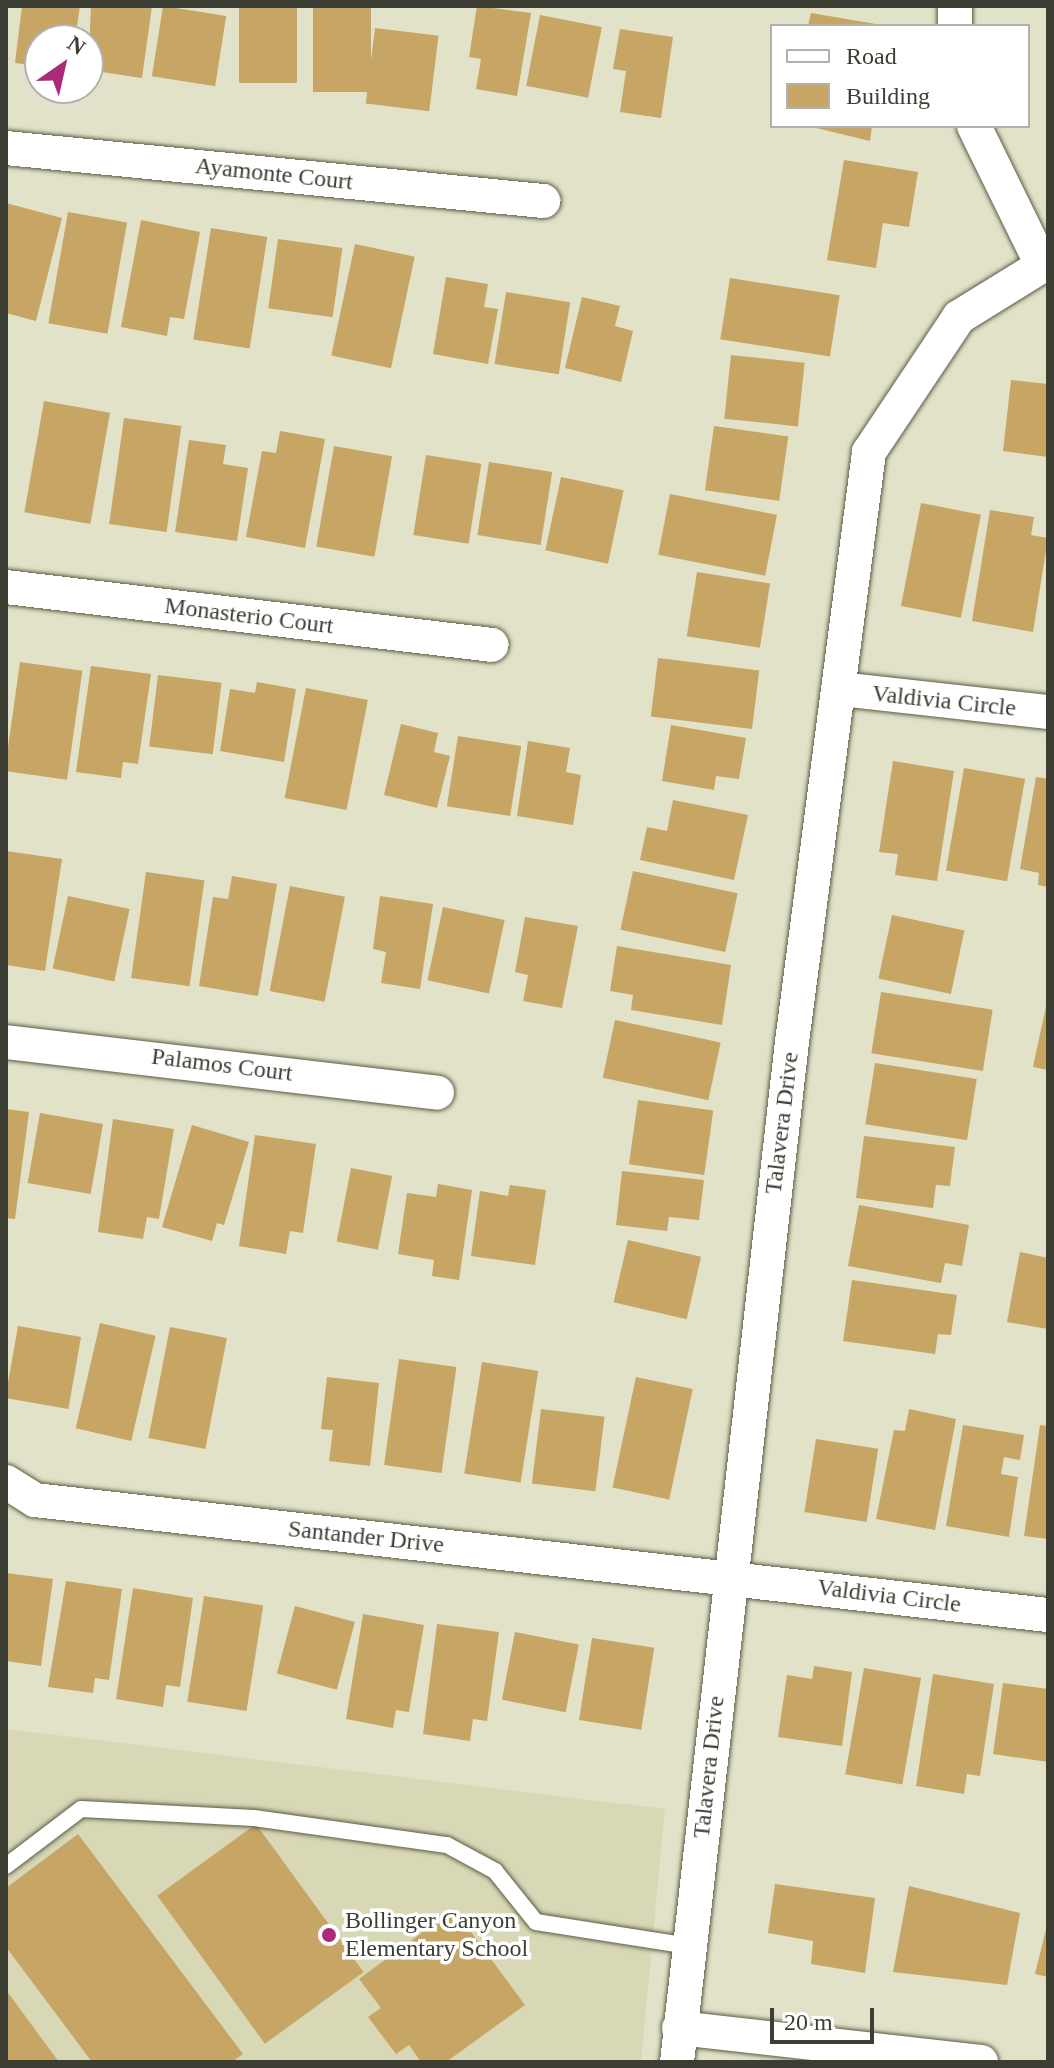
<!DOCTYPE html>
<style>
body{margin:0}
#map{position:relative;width:1054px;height:2068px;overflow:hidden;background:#e2e2c8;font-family:Georgia,serif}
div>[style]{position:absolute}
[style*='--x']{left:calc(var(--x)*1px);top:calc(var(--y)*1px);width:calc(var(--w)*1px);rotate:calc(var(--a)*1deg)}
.built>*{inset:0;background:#d8d8b7}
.building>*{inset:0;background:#c6a565;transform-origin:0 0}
.roads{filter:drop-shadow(0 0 2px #5c5c46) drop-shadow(0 0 2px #5c5c46)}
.service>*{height:16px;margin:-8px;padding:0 8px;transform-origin:8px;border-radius:8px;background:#fff}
.minor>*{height:34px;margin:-17px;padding:0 17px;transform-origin:17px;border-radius:17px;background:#fff}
.dots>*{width:22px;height:22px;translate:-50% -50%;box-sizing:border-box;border:4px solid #fff;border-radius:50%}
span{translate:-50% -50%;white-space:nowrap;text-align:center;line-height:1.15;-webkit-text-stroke:7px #fff;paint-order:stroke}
.street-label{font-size:24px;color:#3d3e33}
.poi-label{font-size:24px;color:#3d3e33}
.left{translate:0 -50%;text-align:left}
.frame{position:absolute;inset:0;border:8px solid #3d3e33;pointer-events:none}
.legend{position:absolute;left:770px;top:24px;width:260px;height:104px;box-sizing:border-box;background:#fff;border:2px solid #b1b2ad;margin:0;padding:10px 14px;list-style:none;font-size:24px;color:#3d3e33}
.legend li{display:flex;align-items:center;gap:16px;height:40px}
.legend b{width:40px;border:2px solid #b1b2ad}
.north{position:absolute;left:24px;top:24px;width:80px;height:80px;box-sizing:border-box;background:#fff;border:2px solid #b1b2ad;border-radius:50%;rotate:34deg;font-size:22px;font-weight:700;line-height:32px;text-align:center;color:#3d3e33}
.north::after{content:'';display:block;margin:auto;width:28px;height:36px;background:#aa2b7a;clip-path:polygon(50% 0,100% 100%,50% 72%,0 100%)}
.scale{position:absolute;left:770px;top:2008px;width:104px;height:36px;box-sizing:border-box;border:4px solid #3d3e33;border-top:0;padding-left:10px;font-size:24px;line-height:28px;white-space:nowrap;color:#3d3e33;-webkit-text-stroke:6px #fff;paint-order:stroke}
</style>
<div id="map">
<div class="built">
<i style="clip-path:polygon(6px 1729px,665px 1809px,641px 2062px,6px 2062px)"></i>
</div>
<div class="building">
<i style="clip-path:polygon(22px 6px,80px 6px,75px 40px,40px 40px,40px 66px,15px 63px)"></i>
<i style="clip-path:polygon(91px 6px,152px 6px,142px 78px,88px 70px)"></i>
<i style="left:163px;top:6px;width:64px;height:71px;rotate:9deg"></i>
<i style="left:239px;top:6px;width:58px;height:77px"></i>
<i style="left:313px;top:6px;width:58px;height:86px"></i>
<i style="clip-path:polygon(477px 6px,531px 13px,517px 96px,476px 89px,481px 59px,469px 57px)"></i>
<i style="clip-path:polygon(811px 13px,876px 24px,876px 26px,808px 26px)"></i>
<i style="left:540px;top:15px;width:63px;height:72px;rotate:11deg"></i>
<i style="left:375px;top:28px;width:64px;height:76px;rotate:7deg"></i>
<i style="clip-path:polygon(620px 29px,673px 37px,661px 118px,620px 112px,626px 71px,613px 69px)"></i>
<i style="clip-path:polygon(808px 126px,872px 126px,870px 141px)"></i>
<i style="clip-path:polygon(844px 160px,918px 172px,909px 227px,883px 223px,876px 268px,827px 260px)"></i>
<i style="clip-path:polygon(6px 203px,62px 218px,36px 321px,6px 313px)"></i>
<i style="left:68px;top:212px;width:60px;height:113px;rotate:10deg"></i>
<i style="clip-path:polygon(141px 220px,200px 232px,184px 319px,170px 317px,167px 336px,121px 327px)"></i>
<i style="left:211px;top:228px;width:57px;height:113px;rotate:9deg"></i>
<i style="left:278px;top:239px;width:65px;height:70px;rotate:8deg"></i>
<i style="left:355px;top:244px;width:61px;height:114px;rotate:12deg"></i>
<i style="clip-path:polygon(446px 277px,488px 284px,484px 307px,498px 309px,488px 364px,433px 354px)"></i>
<i style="left:730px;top:278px;width:111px;height:62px;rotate:9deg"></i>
<i style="left:506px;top:292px;width:65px;height:73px;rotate:9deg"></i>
<i style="clip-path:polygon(582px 297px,620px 306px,615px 326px,633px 331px,621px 382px,565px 368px)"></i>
<i style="left:731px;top:355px;width:74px;height:64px;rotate:6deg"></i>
<i style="clip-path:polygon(1011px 380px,1048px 384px,1048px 457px,1003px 451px)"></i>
<i style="left:44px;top:401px;width:67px;height:113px;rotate:10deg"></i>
<i style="left:124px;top:418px;width:58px;height:107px;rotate:8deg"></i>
<i style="left:714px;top:426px;width:75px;height:65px;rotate:8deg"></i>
<i style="clip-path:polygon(280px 431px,325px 439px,305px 548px,246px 537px,262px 451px,276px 453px)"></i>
<i style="clip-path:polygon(189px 440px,226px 445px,223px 464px,248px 468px,237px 541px,175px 532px)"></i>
<i style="left:334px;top:446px;width:59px;height:102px;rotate:10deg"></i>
<i style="left:426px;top:455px;width:56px;height:81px;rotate:9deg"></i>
<i style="left:489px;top:462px;width:64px;height:74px;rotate:9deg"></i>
<i style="left:561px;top:477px;width:64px;height:75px;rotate:12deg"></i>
<i style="left:670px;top:494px;width:109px;height:62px;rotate:11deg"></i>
<i style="left:921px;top:503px;width:61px;height:105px;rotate:11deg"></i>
<i style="clip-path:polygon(990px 510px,1034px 517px,1031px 535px,1048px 538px,1033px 632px,972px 621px)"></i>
<i style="left:697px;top:572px;width:74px;height:65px;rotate:9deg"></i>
<i style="left:658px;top:658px;width:102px;height:59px;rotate:7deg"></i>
<i style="left:20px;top:662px;width:63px;height:110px;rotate:8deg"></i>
<i style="clip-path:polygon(91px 666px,151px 674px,138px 764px,123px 762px,121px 778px,76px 772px)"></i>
<i style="left:158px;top:675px;width:64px;height:72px;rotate:7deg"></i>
<i style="clip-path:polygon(257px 682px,296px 689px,284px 762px,220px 751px,230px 689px,255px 693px)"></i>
<i style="left:306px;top:688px;width:63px;height:112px;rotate:11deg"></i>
<i style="clip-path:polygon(401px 724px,438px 733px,434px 752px,450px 756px,437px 808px,384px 795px)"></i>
<i style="clip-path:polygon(671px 725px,746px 738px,739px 779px,716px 776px,714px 790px,662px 781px)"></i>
<i style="left:458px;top:736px;width:64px;height:71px;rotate:9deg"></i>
<i style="clip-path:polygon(528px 741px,570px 748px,566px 772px,581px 775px,573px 825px,517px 816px)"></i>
<i style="clip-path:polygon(893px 761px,954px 771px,937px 881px,895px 875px,898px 854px,879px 852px)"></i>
<i style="left:964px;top:768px;width:62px;height:104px;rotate:10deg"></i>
<i style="clip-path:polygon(1036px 777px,1048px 779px,1048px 887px,1038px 885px,1039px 873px,1020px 869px)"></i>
<i style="clip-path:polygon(673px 800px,748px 815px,734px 880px,640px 860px,647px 827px,667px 831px)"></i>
<i style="clip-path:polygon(6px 851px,62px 859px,45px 971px,6px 965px)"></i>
<i style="left:633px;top:871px;width:107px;height:60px;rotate:12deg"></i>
<i style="left:146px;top:872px;width:59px;height:107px;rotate:8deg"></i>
<i style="clip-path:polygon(232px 876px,277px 884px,258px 996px,199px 986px,213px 897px,228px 899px)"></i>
<i style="left:290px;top:886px;width:56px;height:107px;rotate:11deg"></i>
<i style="left:68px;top:896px;width:63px;height:74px;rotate:12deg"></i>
<i style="clip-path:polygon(380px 896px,433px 904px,420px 989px,381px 983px,386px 952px,373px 949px)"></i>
<i style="left:443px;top:907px;width:63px;height:75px;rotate:12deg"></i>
<i style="left:892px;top:915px;width:74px;height:65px;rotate:12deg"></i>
<i style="clip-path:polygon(525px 917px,578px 926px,562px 1008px,523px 1001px,528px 975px,515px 972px)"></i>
<i style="clip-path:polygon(617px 946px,731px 965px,722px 1025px,631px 1010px,633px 995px,610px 991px)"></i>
<i style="left:881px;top:992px;width:113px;height:62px;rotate:9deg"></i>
<i style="clip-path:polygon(1048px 997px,1048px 1070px,1033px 1067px)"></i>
<i style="left:615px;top:1020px;width:108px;height:59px;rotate:12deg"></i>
<i style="left:875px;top:1063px;width:103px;height:62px;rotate:9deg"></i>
<i style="left:638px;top:1100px;width:76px;height:65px;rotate:8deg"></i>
<i style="clip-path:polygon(6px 1109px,29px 1112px,15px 1219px,6px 1218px)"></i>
<i style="left:40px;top:1113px;width:64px;height:71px;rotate:10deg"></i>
<i style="clip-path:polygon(113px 1119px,174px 1129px,159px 1219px,147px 1217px,143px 1239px,98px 1232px)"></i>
<i style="clip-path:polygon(192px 1125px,249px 1142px,224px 1225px,217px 1223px,212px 1241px,162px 1227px)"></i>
<i style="clip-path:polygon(255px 1135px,316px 1144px,303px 1233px,290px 1231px,286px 1254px,239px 1246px)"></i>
<i style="clip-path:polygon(864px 1136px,955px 1147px,950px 1186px,936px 1185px,933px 1208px,856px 1198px)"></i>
<i style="left:351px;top:1168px;width:42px;height:75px;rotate:11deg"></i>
<i style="clip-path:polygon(622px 1171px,704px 1180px,699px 1220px,669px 1217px,667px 1231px,616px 1225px)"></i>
<i style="clip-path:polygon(438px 1184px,472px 1190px,459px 1280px,432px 1276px,434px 1260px,398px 1254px,407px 1193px,436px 1197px)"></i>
<i style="clip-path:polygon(510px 1185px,546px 1190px,535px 1265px,471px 1256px,480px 1191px,508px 1196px)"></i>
<i style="clip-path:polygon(859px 1205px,969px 1225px,962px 1266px,945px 1263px,941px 1283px,848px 1266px)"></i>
<i style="left:628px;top:1240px;width:75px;height:64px;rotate:13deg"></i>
<i style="clip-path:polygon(1020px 1252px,1048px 1258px,1048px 1329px,1007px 1322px)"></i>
<i style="clip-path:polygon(852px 1280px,957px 1295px,951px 1335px,938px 1334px,935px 1354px,843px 1341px)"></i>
<i style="left:100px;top:1323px;width:57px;height:108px;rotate:13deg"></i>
<i style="left:18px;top:1326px;width:64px;height:73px;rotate:10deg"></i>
<i style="left:170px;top:1327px;width:58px;height:113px;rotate:11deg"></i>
<i style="left:399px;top:1359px;width:58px;height:107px;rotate:8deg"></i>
<i style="left:482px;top:1362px;width:57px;height:113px;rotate:9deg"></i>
<i style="clip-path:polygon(327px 1377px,379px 1383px,370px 1466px,329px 1461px,333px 1430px,321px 1429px)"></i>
<i style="left:636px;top:1377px;width:58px;height:113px;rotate:12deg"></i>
<i style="left:541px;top:1409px;width:64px;height:75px;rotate:7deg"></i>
<i style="clip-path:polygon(909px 1409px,956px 1419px,935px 1530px,876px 1519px,894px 1430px,905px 1431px)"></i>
<i style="clip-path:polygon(963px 1425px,1024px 1435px,1020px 1460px,1004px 1457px,1001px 1474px,1018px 1477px,1009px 1537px,946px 1526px)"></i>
<i style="clip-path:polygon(1040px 1425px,1048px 1426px,1048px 1539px,1024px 1536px)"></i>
<i style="left:816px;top:1439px;width:63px;height:74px;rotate:9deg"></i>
<i style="clip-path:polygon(6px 1573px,53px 1579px,41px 1666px,6px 1661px)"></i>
<i style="clip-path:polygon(66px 1581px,122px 1589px,109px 1680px,95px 1678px,93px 1693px,48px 1687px)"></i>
<i style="clip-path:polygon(133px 1588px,193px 1598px,180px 1687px,166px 1685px,163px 1707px,116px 1699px)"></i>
<i style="left:204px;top:1596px;width:60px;height:107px;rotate:9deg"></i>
<i style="left:295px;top:1606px;width:62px;height:70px;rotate:15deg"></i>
<i style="clip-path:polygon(363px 1614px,424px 1625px,409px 1712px,396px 1710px,393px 1728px,346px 1719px)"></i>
<i style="clip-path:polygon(437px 1624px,499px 1632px,487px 1721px,473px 1719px,470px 1741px,423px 1734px)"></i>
<i style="left:515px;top:1632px;width:65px;height:69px;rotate:11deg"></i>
<i style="left:592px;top:1638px;width:63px;height:83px;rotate:9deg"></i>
<i style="clip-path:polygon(814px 1666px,852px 1672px,842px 1746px,778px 1737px,787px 1675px,812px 1679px)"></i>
<i style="left:864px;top:1668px;width:58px;height:108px;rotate:10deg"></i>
<i style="clip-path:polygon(933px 1674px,994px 1684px,980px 1776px,967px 1774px,964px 1794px,916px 1786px)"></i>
<i style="clip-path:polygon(1003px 1683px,1048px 1689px,1048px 1762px,993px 1754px)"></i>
<i style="left:256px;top:1824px;width:183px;height:122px;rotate:54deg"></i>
<i style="clip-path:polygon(78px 1834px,243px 2054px,232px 2062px,92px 2062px,6px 1947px,6px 1888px)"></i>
<i style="clip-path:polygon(775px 1884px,875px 1898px,865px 1973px,811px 1964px,813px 1941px,768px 1933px)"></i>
<i style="clip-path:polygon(909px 1886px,1020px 1913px,1007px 1985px,893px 1972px)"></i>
<i style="clip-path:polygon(454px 1909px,525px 2005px,446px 2062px,421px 2062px,409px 2045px,396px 2054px,368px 2017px,381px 2008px,359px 1979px)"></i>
<i style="clip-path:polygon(1048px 1921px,1048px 1977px,1035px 1974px)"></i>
<i style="clip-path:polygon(6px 1990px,59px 2062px,6px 2062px)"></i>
</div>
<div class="roads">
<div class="service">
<i style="--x:6;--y:1866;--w:94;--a:-37.2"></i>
<i style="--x:81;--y:1809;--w:173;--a:3"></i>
<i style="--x:254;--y:1818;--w:195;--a:8"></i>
<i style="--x:447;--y:1845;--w:55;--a:28.4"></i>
<i style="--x:495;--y:1871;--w:65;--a:51.2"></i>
<i style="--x:536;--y:1922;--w:155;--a:8.9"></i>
</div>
<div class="minor">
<i style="--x:955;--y:26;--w:20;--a:-90"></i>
<i style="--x:974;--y:126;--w:153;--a:63.9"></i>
<i style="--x:6;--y:148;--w:540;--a:5.64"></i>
<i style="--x:6;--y:587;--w:489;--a:6.8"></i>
<i style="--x:840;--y:689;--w:209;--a:6.3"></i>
<i style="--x:6;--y:1042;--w:434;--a:6.7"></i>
<i style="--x:6;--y:1482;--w:34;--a:32"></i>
<i style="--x:35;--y:1500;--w:1020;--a:6.48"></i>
<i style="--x:679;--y:2028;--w:304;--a:6.4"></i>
<i style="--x:677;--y:2062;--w:1026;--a:-83.57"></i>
<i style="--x:792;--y:1042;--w:595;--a:-82.56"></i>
<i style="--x:869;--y:452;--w:162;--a:-56.3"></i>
<i style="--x:959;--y:317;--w:105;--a:-31.7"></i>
</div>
</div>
<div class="dots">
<i style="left:329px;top:1935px;background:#aa2b7a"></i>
</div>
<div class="street-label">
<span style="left:274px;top:174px;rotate:6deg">Ayamonte Court</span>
<span style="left:249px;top:616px;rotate:7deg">Monasterio Court</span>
<span style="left:944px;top:701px;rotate:6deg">Valdivia Circle</span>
<span style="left:222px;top:1065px;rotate:7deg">Palamos Court</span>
<span style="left:782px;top:1123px;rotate:-83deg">Talavera Drive</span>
<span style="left:366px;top:1537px;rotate:6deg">Santander Drive</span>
<span style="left:889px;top:1596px;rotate:7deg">Valdivia Circle</span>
<span style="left:709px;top:1767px;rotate:-84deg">Talavera Drive</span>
</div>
<div class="poi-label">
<span class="left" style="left:345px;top:1935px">Bollinger Canyon<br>Elementary School</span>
</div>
<div class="frame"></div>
<ul class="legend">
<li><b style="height:10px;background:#fff"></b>Road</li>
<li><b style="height:22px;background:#c6a565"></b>Building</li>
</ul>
<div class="north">N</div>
<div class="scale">20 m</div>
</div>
